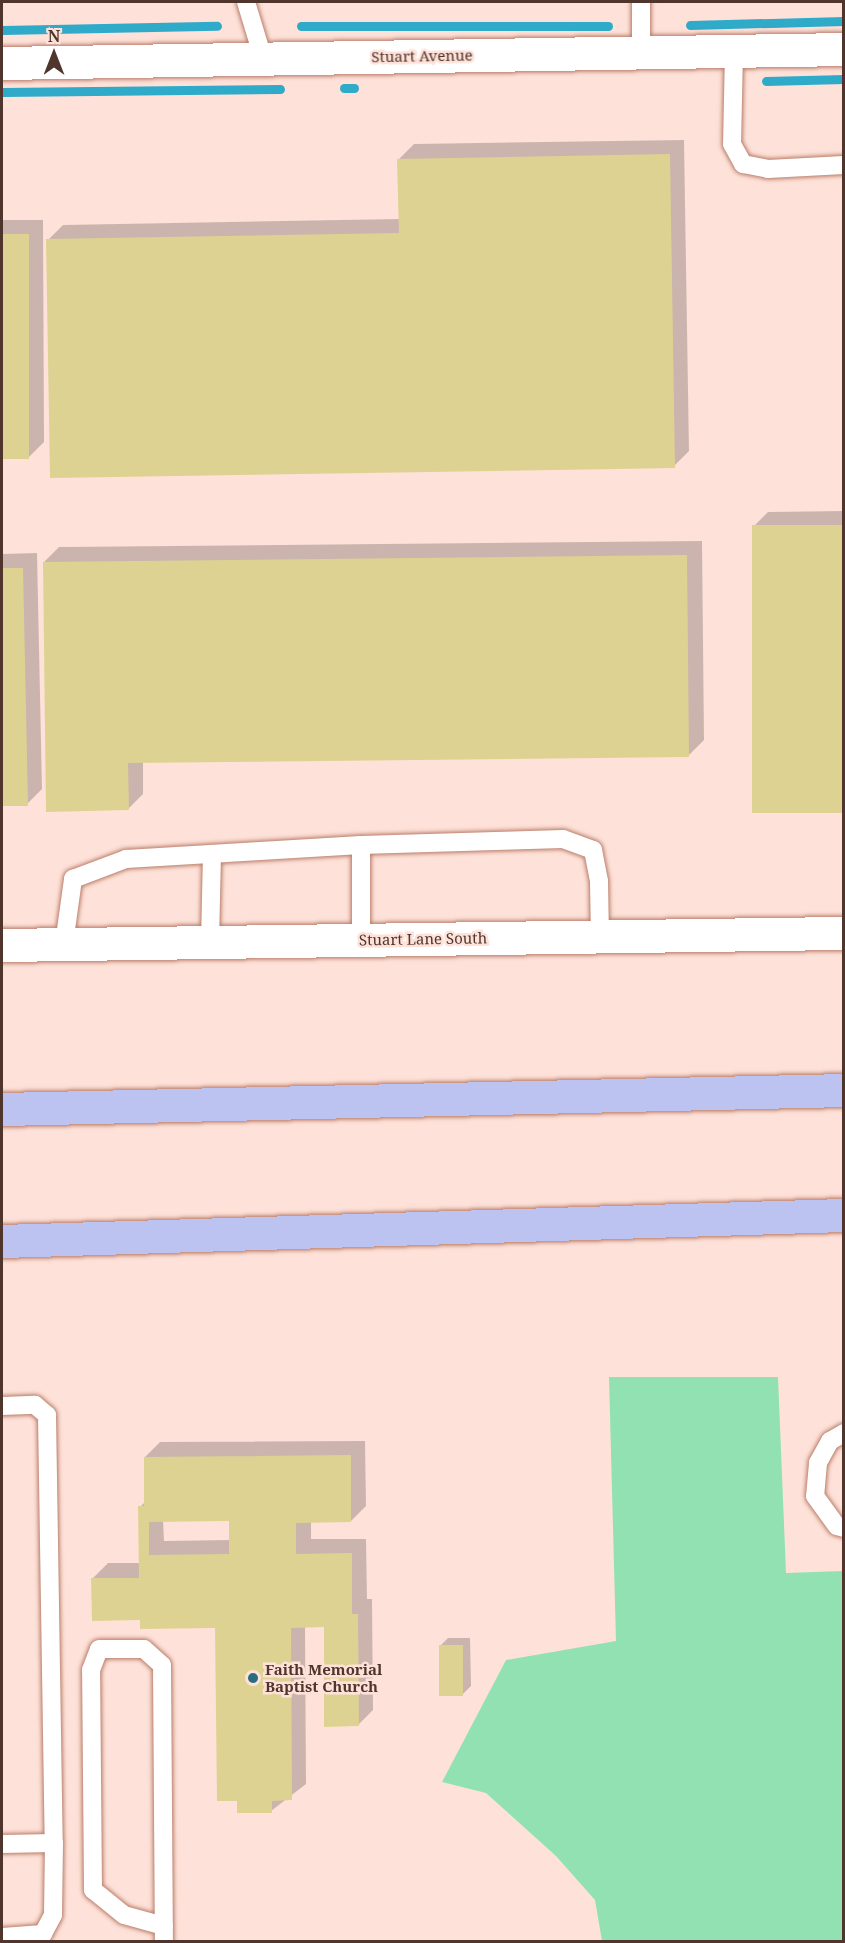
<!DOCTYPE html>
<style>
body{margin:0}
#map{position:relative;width:845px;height:1943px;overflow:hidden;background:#fee2d9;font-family:"Noto Serif",serif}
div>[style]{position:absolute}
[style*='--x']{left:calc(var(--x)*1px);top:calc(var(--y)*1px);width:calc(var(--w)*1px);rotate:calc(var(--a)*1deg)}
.green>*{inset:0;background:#91e1b3}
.shadow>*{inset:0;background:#0003}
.stream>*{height:9px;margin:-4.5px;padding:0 4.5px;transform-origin:4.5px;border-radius:4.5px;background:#2faac9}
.building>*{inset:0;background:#ded292;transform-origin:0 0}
.roads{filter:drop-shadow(0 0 2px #ba7d69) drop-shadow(0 0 2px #ba7d69)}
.lane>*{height:18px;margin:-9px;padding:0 9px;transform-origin:9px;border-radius:9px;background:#fff}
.street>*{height:33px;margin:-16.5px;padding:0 16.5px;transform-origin:16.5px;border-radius:16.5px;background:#fff}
.highway>*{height:33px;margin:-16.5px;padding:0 16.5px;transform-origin:16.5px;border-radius:16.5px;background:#bcc3f1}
.dots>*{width:16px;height:16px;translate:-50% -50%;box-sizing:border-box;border:3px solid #fee2d9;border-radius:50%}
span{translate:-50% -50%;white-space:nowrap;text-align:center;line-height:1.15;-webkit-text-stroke:5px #fee2d9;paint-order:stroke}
.street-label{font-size:15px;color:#4f352c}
.poi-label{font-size:15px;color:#4f352c;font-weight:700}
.left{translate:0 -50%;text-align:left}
.frame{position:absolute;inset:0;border:3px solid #4f352c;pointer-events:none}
.north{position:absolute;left:24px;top:24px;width:60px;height:60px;-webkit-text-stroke:4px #fee2d9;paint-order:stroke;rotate:0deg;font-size:16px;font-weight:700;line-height:24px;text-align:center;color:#4f352c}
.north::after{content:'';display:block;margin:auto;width:21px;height:27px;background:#4f352c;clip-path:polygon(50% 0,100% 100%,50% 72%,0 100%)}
</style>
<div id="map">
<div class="green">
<i style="clip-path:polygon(609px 1377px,778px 1377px,786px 1573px,843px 1571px,843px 1941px,602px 1941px,595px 1900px,556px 1856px,486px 1793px,442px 1782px,506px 1660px,616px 1641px)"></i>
</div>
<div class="shadow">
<i style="clip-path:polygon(684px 140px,689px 451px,674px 466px,48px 240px,63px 225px,400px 219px,399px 159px,414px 144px)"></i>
<i style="clip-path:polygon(2px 220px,43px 220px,44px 442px,29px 457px,2px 457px)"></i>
<i style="clip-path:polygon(844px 511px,844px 812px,753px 527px,768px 512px)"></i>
<i style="clip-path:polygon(702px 541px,704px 740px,689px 755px,143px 761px,143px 794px,128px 809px,44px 562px,59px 547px)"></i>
<i style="clip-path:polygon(37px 553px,42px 789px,27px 804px,2px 804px,2px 554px)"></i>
<i style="clip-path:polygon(evenodd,365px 1441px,366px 1506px,351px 1521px,311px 1521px,311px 1539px,366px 1539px,367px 1599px,372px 1599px,373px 1710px,358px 1725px,325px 1626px,305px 1626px,306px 1784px,271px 1811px,217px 1627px,142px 1619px,93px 1578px,108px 1563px,140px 1563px,140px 1507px,146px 1501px,145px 1457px,160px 1442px,365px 1441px,230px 1519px,231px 1540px,164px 1541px,163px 1520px,230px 1519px)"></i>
<i style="clip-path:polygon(448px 1638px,470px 1638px,471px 1686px,463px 1694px,440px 1646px)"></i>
</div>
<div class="stream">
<i style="--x:690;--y:25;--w:154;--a:-1.5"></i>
<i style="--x:301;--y:26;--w:307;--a:0"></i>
<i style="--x:2;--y:30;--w:215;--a:-1.1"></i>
<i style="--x:766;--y:81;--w:78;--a:-1.5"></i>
<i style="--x:344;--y:88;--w:10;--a:0"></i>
<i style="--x:2;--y:92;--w:278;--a:-0.6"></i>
</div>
<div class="building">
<i style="clip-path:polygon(670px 154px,675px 468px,50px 478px,46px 239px,399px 233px,397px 159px)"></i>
<i style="left:2px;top:234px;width:27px;height:225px"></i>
<i style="left:844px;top:525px;width:288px;height:92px;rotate:90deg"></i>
<i style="clip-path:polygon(687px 555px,689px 757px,128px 763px,129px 810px,46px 812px,43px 562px)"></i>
<i style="clip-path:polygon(2px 568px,23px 568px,28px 806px,2px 806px)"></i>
<i style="clip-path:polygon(evenodd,351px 1455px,351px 1522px,296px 1523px,296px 1554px,352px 1553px,352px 1614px,358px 1614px,359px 1726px,324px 1727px,324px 1627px,291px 1628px,292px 1800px,272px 1801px,272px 1813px,237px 1813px,237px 1801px,217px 1801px,215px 1628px,140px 1629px,140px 1620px,92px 1621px,91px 1578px,139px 1578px,138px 1506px,144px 1506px,144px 1457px,351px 1455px,229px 1521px,229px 1554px,149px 1555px,149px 1522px,229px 1521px)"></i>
<i style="left:439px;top:1645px;width:24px;height:51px"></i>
</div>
<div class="roads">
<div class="lane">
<i style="--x:246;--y:2;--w:59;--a:73.1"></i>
<i style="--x:641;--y:2;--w:51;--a:90"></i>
<i style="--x:734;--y:51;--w:93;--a:91.2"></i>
<i style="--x:732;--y:144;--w:23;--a:61"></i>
<i style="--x:743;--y:164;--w:25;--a:11"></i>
<i style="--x:768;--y:169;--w:76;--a:-3"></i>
<i style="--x:361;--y:845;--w:95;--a:90"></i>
<i style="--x:210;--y:942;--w:88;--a:-88.7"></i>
<i style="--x:64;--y:944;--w:66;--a:-82.1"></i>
<i style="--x:73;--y:879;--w:57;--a:-20.7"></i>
<i style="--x:126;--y:859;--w:235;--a:-3.4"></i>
<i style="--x:361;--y:845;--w:202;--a:-1.7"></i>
<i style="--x:563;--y:839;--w:32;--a:20"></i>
<i style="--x:593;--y:850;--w:32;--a:79"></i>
<i style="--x:599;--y:881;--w:55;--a:89"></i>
<i style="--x:2;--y:1406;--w:33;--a:-2"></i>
<i style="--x:35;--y:1405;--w:16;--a:40"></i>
<i style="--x:47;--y:1415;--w:428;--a:89.1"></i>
<i style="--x:54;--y:1843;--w:72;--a:90.8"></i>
<i style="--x:53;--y:1915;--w:21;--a:118"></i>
<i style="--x:43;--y:1934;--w:41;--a:175.8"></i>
<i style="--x:844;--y:1433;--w:16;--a:150"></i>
<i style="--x:830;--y:1441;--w:25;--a:119"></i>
<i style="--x:818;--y:1463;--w:33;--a:95"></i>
<i style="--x:815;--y:1496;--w:37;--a:54"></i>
<i style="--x:837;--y:1526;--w:7;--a:16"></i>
<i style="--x:2;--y:1844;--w:52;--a:-1.1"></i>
<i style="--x:164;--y:1926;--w:41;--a:-164.6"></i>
<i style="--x:124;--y:1915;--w:40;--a:-141"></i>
<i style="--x:93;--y:1890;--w:220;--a:-90.5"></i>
<i style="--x:91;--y:1670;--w:22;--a:-69"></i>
<i style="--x:99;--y:1649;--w:45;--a:0"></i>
<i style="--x:144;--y:1649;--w:24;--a:42"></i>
<i style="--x:162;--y:1665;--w:277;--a:89.6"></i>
</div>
<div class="street">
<i style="--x:2;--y:63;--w:842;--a:-0.95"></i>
<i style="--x:2;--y:945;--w:842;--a:-0.82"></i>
</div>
<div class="highway">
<i style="--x:2;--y:1109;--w:842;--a:-1.29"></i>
<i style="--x:2;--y:1241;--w:842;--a:-1.77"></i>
</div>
</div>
<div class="dots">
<i style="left:253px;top:1678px;background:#2a6d7f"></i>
</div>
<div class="street-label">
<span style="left:422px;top:56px;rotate:-1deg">Stuart Avenue</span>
<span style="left:423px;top:939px;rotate:-1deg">Stuart Lane South</span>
</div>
<div class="poi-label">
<span class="left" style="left:265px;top:1678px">Faith Memorial<br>Baptist Church</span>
</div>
<div class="frame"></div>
<div class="north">N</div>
</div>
